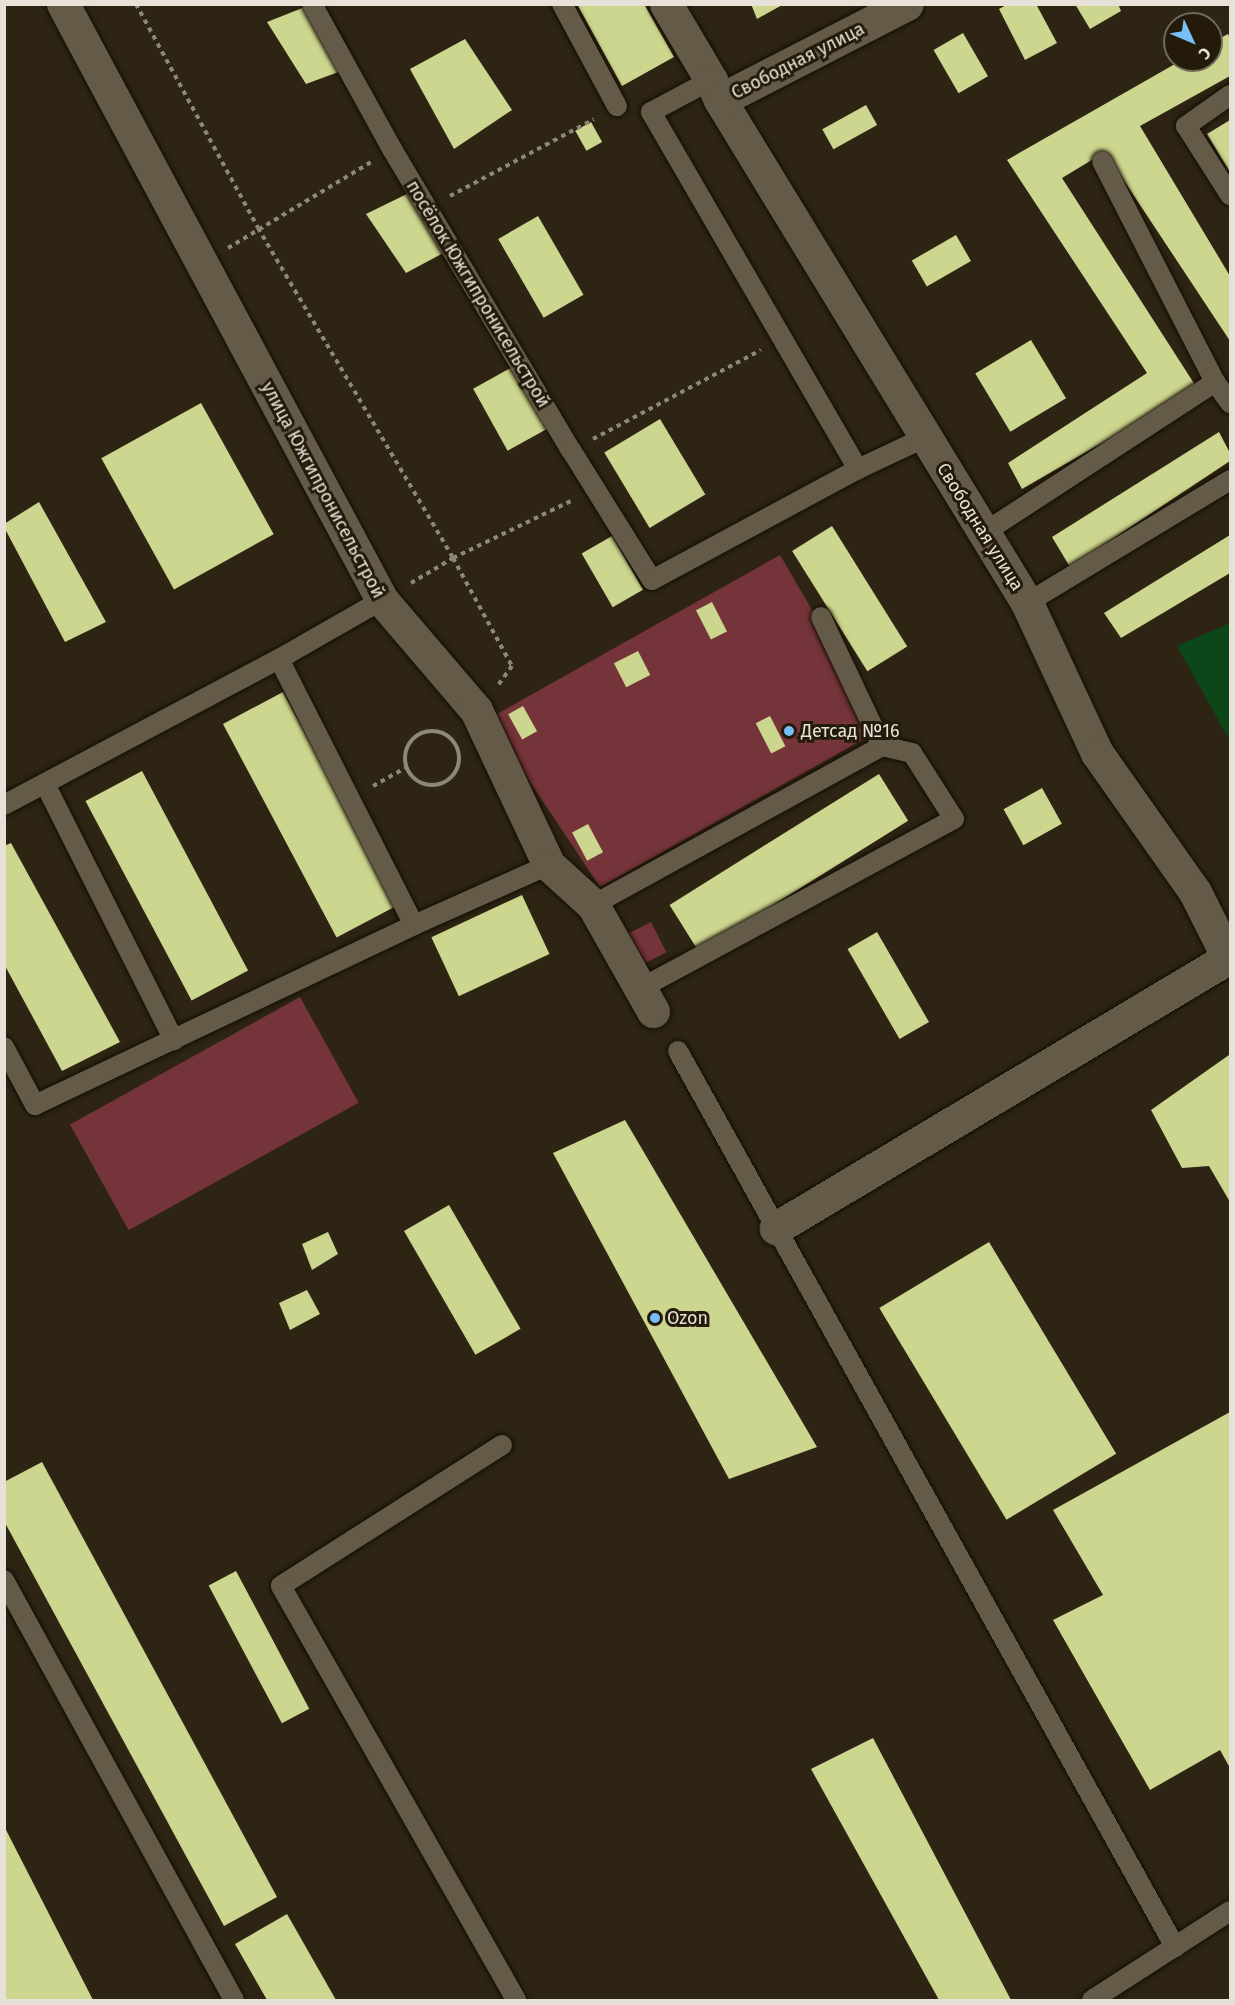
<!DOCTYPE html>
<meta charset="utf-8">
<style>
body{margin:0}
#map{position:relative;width:1235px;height:2005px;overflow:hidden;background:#2d2414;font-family:"Fira Sans",sans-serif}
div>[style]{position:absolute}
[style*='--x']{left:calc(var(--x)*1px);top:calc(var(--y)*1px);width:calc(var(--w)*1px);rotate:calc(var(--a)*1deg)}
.green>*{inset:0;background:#743439;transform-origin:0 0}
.water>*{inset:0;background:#0d4619}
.building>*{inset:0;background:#cdd68e;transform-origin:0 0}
.path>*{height:4px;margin-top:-2px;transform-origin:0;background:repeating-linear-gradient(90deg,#8e867a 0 4.5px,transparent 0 9px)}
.path>.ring{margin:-2px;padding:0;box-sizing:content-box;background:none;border:4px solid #8e867a;border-radius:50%}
.roads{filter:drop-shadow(0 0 2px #150d01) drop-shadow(0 0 2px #150d01)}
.service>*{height:20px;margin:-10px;padding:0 10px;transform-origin:10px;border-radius:10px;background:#645a48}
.minor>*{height:33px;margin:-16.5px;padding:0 16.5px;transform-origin:16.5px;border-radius:16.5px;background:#645a48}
.dots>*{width:16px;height:16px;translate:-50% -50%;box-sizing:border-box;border:3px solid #231a0a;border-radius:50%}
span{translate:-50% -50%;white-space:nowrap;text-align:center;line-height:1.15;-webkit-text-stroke:6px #231a0a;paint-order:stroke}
.street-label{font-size:18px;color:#e7e1d7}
.poi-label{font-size:18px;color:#e7e1d7}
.left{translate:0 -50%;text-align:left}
.frame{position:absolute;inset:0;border:6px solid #e7e1d7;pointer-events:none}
.north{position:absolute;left:1163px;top:12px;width:60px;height:60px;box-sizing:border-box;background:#231a0a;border:2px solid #716a5c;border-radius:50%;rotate:134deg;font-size:16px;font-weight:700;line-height:24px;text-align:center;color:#e7e1d7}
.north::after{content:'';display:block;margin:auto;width:21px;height:27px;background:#78bff7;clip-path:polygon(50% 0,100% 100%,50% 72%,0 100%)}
</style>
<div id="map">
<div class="green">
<i style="clip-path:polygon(780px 555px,868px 706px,873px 734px,600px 887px,488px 719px)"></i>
<i style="left:651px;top:922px;width:34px;height:32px;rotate:63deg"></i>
<i style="left:300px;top:997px;width:121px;height:263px;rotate:61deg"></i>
</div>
<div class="water">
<i style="clip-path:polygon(1230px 623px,1230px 741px,1177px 646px)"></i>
</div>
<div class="building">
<i style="clip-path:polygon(577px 4px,644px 4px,674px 57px,622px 86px)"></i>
<i style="clip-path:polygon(751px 4px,784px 4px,757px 19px)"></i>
<i style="clip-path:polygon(1008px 4px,1036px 4px,1057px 43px,1025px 60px,999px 9px)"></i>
<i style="clip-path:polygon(1075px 4px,1118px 4px,1121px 11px,1090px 29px)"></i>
<i style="clip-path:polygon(305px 7px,341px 71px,306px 84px,267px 22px)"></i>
<i style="left:963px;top:33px;width:50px;height:34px;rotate:60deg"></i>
<i style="clip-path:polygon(1228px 34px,1230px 38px,1230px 76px,1140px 126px,1230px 276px,1230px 341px,1105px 152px,1062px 178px,1197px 388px,1022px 489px,1008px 463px,1147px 373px,1007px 160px,1182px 60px,1211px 60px,1211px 43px)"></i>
<i style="clip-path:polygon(465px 39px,512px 110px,454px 149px,410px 69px)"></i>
<i style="left:866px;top:105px;width:23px;height:50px;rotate:61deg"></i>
<i style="clip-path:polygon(1230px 120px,1230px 172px,1207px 134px)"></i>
<i style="left:591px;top:122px;width:23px;height:18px;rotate:61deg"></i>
<i style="clip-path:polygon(411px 192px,447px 251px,406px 273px,366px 214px)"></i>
<i style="left:538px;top:216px;width:91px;height:46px;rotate:60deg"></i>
<i style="left:956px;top:235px;width:30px;height:51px;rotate:60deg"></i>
<i style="left:1031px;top:340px;width:68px;height:65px;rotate:59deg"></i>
<i style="left:516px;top:365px;width:71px;height:49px;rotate:61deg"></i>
<i style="left:201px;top:403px;width:150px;height:114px;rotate:61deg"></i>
<i style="left:660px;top:419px;width:88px;height:65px;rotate:59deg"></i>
<i style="clip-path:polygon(1219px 432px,1230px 453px,1230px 461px,1070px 567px,1052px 537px)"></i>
<i style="clip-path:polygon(39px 502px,106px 622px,65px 642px,4px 527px,4px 524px)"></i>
<i style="left:832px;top:526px;width:142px;height:47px;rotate:58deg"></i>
<i style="clip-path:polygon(1230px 535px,1230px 573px,1121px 638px,1104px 613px)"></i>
<i style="left:612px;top:536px;width:62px;height:35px;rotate:60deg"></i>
<i style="left:712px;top:602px;width:33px;height:18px;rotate:63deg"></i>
<i style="left:638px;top:651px;width:27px;height:27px;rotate:63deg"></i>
<i style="left:283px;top:692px;width:242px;height:68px;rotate:62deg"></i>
<i style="left:523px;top:706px;width:29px;height:17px;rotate:61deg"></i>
<i style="left:770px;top:716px;width:34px;height:16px;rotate:63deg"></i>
<i style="left:142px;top:771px;width:226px;height:64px;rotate:62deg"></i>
<i style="left:879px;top:774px;width:55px;height:247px;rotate:58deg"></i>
<i style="left:1042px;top:788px;width:41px;height:44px;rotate:61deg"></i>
<i style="left:588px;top:824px;width:32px;height:18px;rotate:62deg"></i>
<i style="clip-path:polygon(11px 843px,120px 1042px,62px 1071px,4px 964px,4px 846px)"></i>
<i style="left:522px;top:895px;width:65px;height:100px;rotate:65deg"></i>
<i style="left:877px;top:932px;width:104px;height:34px;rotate:60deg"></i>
<i style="clip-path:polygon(1229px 1055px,1230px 1058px,1230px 1202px,1209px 1166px,1182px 1168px,1151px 1110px)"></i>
<i style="clip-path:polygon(625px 1120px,817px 1447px,729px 1479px,553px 1153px)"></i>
<i style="left:449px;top:1205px;width:143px;height:52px;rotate:60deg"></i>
<i style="clip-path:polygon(328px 1232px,338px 1254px,312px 1270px,302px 1244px)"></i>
<i style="left:989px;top:1242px;width:247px;height:128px;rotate:59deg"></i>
<i style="clip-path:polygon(307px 1290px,320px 1314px,290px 1330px,279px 1303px)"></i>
<i style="clip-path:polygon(1230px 1412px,1230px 1768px,1220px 1750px,1150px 1790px,1053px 1620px,1103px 1595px,1053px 1510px)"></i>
<i style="clip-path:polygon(42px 1462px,277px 1897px,224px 1926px,4px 1521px,4px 1482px)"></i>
<i style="left:236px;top:1571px;width:156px;height:31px;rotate:62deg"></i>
<i style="clip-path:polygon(873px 1738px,1011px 2000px,939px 2000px,811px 1769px)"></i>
<i style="clip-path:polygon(4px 1826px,93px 2000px,4px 2000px)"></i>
<i style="clip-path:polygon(287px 1914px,336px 2000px,267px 2000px,235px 1944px)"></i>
</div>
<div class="path">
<i style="--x:136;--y:4;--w:255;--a:61.4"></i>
<i style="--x:258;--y:228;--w:383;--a:59.4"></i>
<i style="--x:453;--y:558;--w:123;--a:61.4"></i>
<i style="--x:512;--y:666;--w:24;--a:126"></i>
<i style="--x:450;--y:196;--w:163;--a:-28.1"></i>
<i style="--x:228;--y:248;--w:167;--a:-31"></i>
<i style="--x:593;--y:439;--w:190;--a:-27.9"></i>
<i style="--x:411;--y:583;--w:49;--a:-30.8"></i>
<i style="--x:453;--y:558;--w:133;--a:-25.8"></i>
<i class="ring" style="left:405px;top:731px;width:50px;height:50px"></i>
<i style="--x:373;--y:786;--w:38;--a:-29"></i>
</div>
<div class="roads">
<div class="service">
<i style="--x:312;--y:4;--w:166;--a:61.1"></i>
<i style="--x:392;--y:149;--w:350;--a:59.3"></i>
<i style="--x:571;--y:450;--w:153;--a:58.1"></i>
<i style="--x:652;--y:580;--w:234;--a:-28.3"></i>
<i style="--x:858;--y:469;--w:73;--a:-25.2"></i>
<i style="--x:562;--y:4;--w:116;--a:61.7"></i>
<i style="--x:711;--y:80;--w:68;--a:151.9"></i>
<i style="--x:651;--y:112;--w:413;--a:59.9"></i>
<i style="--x:1230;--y:95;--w:54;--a:144.8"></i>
<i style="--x:1186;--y:126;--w:82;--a:57.5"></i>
<i style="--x:1215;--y:382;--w:26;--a:54"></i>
<i style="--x:985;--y:532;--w:275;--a:-33.1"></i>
<i style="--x:1215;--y:382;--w:248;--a:-117.1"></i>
<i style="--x:1027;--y:603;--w:237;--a:-31.2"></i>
<i style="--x:821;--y:617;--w:143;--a:64.7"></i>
<i style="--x:279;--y:659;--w:298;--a:63.1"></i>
<i style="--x:45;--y:784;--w:287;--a:63.3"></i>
<i style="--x:4;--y:805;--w:311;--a:-28"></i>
<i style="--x:279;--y:659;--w:119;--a:-29.8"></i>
<i style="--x:593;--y:905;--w:330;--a:-28.8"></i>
<i style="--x:882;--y:746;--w:31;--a:13"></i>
<i style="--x:912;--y:753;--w:78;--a:57.5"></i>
<i style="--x:954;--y:819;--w:357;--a:151.6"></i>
<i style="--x:4;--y:1047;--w:66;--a:61.9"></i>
<i style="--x:35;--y:1105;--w:420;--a:-25.4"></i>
<i style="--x:414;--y:925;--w:148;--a:-24"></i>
<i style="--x:678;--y:1051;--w:1025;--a:60.98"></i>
<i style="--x:502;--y:1445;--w:262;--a:147.5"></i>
<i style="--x:281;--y:1586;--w:476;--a:60.4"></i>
<i style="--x:4;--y:1580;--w:479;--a:61.3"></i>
<i style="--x:1092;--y:2000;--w:164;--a:-32.8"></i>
</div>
<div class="minor">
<i style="--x:63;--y:4;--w:676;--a:61.84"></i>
<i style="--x:382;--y:600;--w:145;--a:49.5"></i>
<i style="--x:476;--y:710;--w:171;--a:64.8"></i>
<i style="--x:549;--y:865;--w:59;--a:42.3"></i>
<i style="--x:593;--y:905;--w:122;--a:60.5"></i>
<i style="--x:666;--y:4;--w:88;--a:59.4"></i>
<i style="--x:711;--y:80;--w:22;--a:66"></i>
<i style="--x:720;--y:100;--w:589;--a:58.6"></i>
<i style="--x:1027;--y:603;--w:166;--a:65"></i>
<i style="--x:1097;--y:753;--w:170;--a:54.8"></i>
<i style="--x:1195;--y:892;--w:74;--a:63.4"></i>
<i style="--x:1228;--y:958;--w:527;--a:149.15"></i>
<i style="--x:720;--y:100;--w:210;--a:-27.2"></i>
</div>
</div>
<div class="dots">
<i style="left:789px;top:731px;background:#78bff7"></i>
<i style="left:655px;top:1318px;background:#78bff7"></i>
</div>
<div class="street-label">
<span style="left:798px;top:61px;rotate:-27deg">Свободная улица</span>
<span style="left:478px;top:294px;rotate:59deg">посёлок Южгипронисельстрой</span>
<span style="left:323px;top:490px;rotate:62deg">улица Южгипронисельстрой</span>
<span style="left:980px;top:527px;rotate:58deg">Свободная улица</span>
</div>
<div class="poi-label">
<span class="left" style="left:801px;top:731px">Детсад №16</span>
<span class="left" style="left:667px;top:1318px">Ozon</span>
</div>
<div class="frame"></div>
<div class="north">С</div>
</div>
